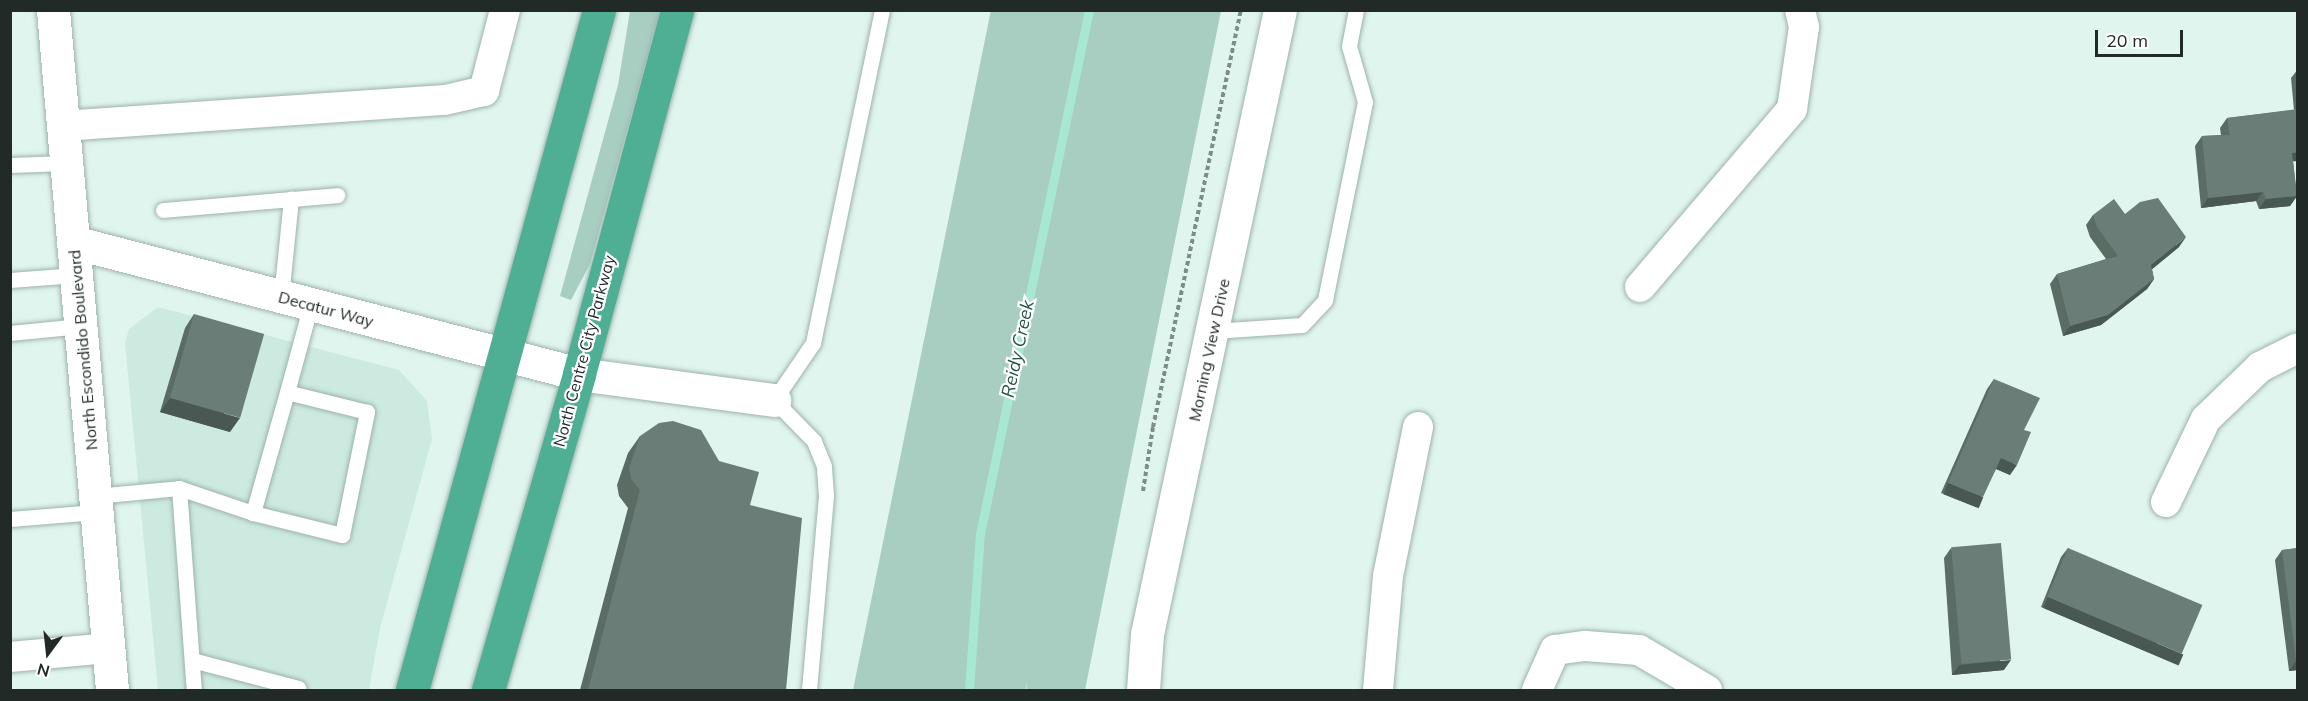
<!DOCTYPE html>
<style>
body{margin:0}
#map{position:relative;width:2308px;height:701px;overflow:hidden;background:#dff5ed;font-family:Mulish,sans-serif}
div>[style]{position:absolute}
[style*='--x']{left:calc(var(--x)*1px);top:calc(var(--y)*1px);width:calc(var(--w)*1px);rotate:calc(var(--a)*1deg)}
.built>*{inset:0;background:#cceae0}
.green>*{inset:0;background:#a8cdc1}
.stream>*{height:9px;margin:-4.5px;padding:0 4.5px;transform-origin:4.5px;border-radius:4.5px;background:#a8e7d2}
.path>*{height:4px;margin-top:-2px;transform-origin:0;background:repeating-linear-gradient(90deg,#7e8d88 0 4.5px,transparent 0 7.5px)}
.roads{filter:drop-shadow(0 0 2px #9db2ab) drop-shadow(0 0 2px #9db2ab)}
.lane>*{height:15px;margin:-7.5px;padding:0 7.5px;transform-origin:7.5px;border-radius:7.5px;background:#fff}
.street>*{height:30px;margin:-15px;padding:0 15px;transform-origin:15px;border-radius:15px;background:#fff}
.secondary>*{height:33px;margin:-16.5px;padding:0 16.5px;transform-origin:16.5px;border-radius:16.5px;background:#fff}
.highway>*{height:33px;margin:-16.5px;padding:0 16.5px;transform-origin:16.5px;border-radius:16.5px;background:#4eaf94}
.wall>*{inset:0;background:#5b6c65}
.shaded-wall>*{inset:0;background:#4a5853;transform-origin:0 0}
.building>*{inset:0;background:#6a7d76;transform-origin:0 0}
span{translate:-50% -50%;white-space:nowrap;text-align:center;line-height:1.15;-webkit-text-stroke:4.5px #fff;paint-order:stroke}
.street-label{font-size:16px;color:#212a27}
.water-label{font-size:18px;color:#215345;font-style:italic}
.frame{position:absolute;inset:0;border:12px solid #212a27;pointer-events:none}
.north{position:absolute;left:18px;top:623px;width:60px;height:60px;-webkit-text-stroke:4px #fff;paint-order:stroke;rotate:195deg;font-size:16px;font-weight:700;line-height:24px;text-align:center;color:#212a27}
.north::after{content:'';display:block;margin:auto;width:21px;height:27px;background:#212a27;clip-path:polygon(50% 0,100% 100%,50% 72%,0 100%)}
.scale{position:absolute;left:2095px;top:30px;width:88px;height:27px;box-sizing:border-box;border:3px solid #212a27;border-top:0;padding-left:8px;font-size:18px;line-height:21px;white-space:nowrap;color:#212a27;-webkit-text-stroke:4px #fff;paint-order:stroke}
</style>
<div id="map">
<div class="built">
<i style="clip-path:polygon(158px 307px,399px 370px,427px 401px,432px 439px,380px 628px,369px 690px,158px 690px,125px 343px,129px 329px)"></i>
</div>
<div class="green">
<i style="clip-path:polygon(991px 10px,1221px 11px,1085px 690px,1027px 690px,1027px 683px,1026px 690px,853px 690px)"></i>
<i style="clip-path:polygon(630px 11px,660px 11px,590px 264px,571px 300px,560px 296px,618px 85px)"></i>
</div>
<div class="stream">
<i style="--x:969;--y:690;--w:156;--a:-86"></i>
<i style="--x:980;--y:534;--w:535;--a:-78.25"></i>
</div>
<div class="path">
<i style="--x:1143;--y:491;--w:65;--a:-81.1"></i>
<i style="--x:1153;--y:427;--w:426;--a:-78.1"></i>
</div>
<div class="roads">
<div class="lane">
<i style="--x:10;--y:165;--w:56;--a:-2"></i>
<i style="--x:163;--y:210;--w:175;--a:-4.9"></i>
<i style="--x:10;--y:280;--w:66;--a:-4.3"></i>
<i style="--x:281;--y:297;--w:99;--a:-84.2"></i>
<i style="--x:1213;--y:331;--w:89;--a:-3.9"></i>
<i style="--x:1302;--y:325;--w:34;--a:-47"></i>
<i style="--x:1325;--y:300;--w:202;--a:-78.6"></i>
<i style="--x:1365;--y:102;--w:58;--a:-105.9"></i>
<i style="--x:1349;--y:46;--w:37;--a:-79"></i>
<i style="--x:10;--y:333;--w:71;--a:-5.6"></i>
<i style="--x:287;--y:392;--w:91;--a:-74.7"></i>
<i style="--x:179;--y:488;--w:78;--a:18.7"></i>
<i style="--x:253;--y:513;--w:92;--a:13.9"></i>
<i style="--x:342;--y:535;--w:126;--a:-78.5"></i>
<i style="--x:367;--y:412;--w:82;--a:-166"></i>
<i style="--x:287;--y:392;--w:126;--a:105.7"></i>
<i style="--x:95;--y:496;--w:84;--a:-5.4"></i>
<i style="--x:179;--y:488;--w:203;--a:85.8"></i>
<i style="--x:10;--y:519;--w:86;--a:-4.7"></i>
<i style="--x:192;--y:660;--w:110;--a:14.8"></i>
<i style="--x:809;--y:690;--w:195;--a:-85"></i>
<i style="--x:826;--y:496;--w:30;--a:-94"></i>
<i style="--x:824;--y:466;--w:27;--a:-112"></i>
<i style="--x:814;--y:441;--w:57;--a:-134.3"></i>
<i style="--x:774;--y:400;--w:69;--a:-55.6"></i>
<i style="--x:813;--y:343;--w:340;--a:-78.3"></i>
</div>
<div class="street">
<i style="--x:62;--y:126;--w:384;--a:-3.9"></i>
<i style="--x:445;--y:100;--w:40;--a:-13"></i>
<i style="--x:484;--y:91;--w:84;--a:-75.5"></i>
<i style="--x:1640;--y:287;--w:234;--a:-49.5"></i>
<i style="--x:1792;--y:109;--w:83;--a:-81.7"></i>
<i style="--x:1804;--y:27;--w:17;--a:-103"></i>
<i style="--x:2166;--y:502;--w:92;--a:-64.3"></i>
<i style="--x:2206;--y:419;--w:75;--a:-43.9"></i>
<i style="--x:2260;--y:367;--w:42;--a:-26.6"></i>
<i style="--x:10;--y:657;--w:98;--a:-5.2"></i>
<i style="--x:1378;--y:690;--w:114;--a:-85"></i>
<i style="--x:1388;--y:576;--w:152;--a:-78.6"></i>
<i style="--x:1537;--y:690;--w:44;--a:-65.8"></i>
<i style="--x:1555;--y:650;--w:30;--a:-8"></i>
<i style="--x:1585;--y:646;--w:54;--a:4.2"></i>
<i style="--x:1639;--y:650;--w:79;--a:30.5"></i>
</div>
<div class="secondary">
<i style="--x:53;--y:10;--w:683;--a:85.04"></i>
<i style="--x:73;--y:242;--w:523;--a:14.62"></i>
<i style="--x:579;--y:374;--w:197;--a:7.6"></i>
<i style="--x:1143;--y:690;--w:56;--a:-85.9"></i>
<i style="--x:1147;--y:634;--w:638;--a:-77.97"></i>
</div>
<div class="highway">
<i style="--x:412;--y:690;--w:705;--a:-74.62"></i>
<i style="--x:488;--y:690;--w:329;--a:-73.9"></i>
<i style="--x:579;--y:374;--w:377;--a:-74.9"></i>
</div>
</div>
<div class="wall">
<i style="clip-path:polygon(2298px 69px,2298px 161px,2293px 161px,2297px 196px,2290px 206px,2259px 209px,2256px 201px,2201px 208px,2195px 146px,2202px 136px,2221px 135px,2220px 128px,2227px 118px,2294px 110px,2291px 78px)"></i>
<i style="clip-path:polygon(2125px 214px,2179px 247px,2152px 269px,2154px 279px,2147px 289px,2101px 325px,2063px 336px,2050px 284px,2057px 274px,2106px 259px,2090px 237px,2086px 225px,2093px 215px)"></i>
<i style="clip-path:polygon(194px 314px,230px 432px,160px 412px,185px 328px)"></i>
<i style="clip-path:polygon(1994px 379px,2024px 430px,2010px 475px,1996px 469px,1976px 507px,1941px 493px,1987px 389px)"></i>
<i style="clip-path:polygon(640px 436px,719px 461px,750px 505px,786px 690px,580px 690px,628px 508px,619px 496px,617px 485px,628px 453px)"></i>
<i style="clip-path:polygon(1951px 548px,2004px 670px,1952px 675px,1944px 558px)"></i>
<i style="clip-path:polygon(2068px 548px,2176px 664px,2041px 607px,2061px 557px)"></i>
<i style="clip-path:polygon(2298px 548px,2298px 670px,2289px 671px,2275px 560px,2282px 550px)"></i>
</div>
<div class="shaded-wall">
<i style="clip-path:polygon(2298px 152px,2298px 161px,2285px 162px,2292px 153px)"></i>
<i style="clip-path:polygon(2263px 192px,2256px 201px,2201px 208px,2208px 198px)"></i>
<i style="clip-path:polygon(2297px 196px,2290px 206px,2259px 209px,2266px 199px)"></i>
<i style="clip-path:polygon(2186px 237px,2179px 247px,2145px 275px,2151px 265px)"></i>
<i style="clip-path:polygon(2154px 279px,2147px 289px,2101px 325px,2063px 336px,2070px 326px)"></i>
<i style="clip-path:polygon(170px 398px,240px 418px,230px 432px,160px 412px)"></i>
<i style="clip-path:polygon(2001px 458px,2017px 465px,2010px 475px,1994px 468px)"></i>
<i style="left:1948px;top:483px;width:38px;height:12px;rotate:22deg"></i>
<i style="left:2048px;top:597px;width:147px;height:12px;rotate:23deg"></i>
<i style="clip-path:polygon(2011px 660px,2004px 670px,1952px 675px,1959px 665px)"></i>
<i style="clip-path:polygon(2296px 661px,2298px 661px,2298px 670px,2289px 671px)"></i>
</div>
<div class="building">
<i style="clip-path:polygon(2298px 109px,2298px 152px,2292px 153px,2297px 196px,2266px 199px,2263px 192px,2208px 198px,2202px 136px,2230px 135px,2227px 118px)"></i>
<i style="clip-path:polygon(2158px 198px,2186px 237px,2151px 265px,2154px 279px,2108px 315px,2070px 326px,2057px 274px,2118px 256px,2097px 227px,2093px 215px,2114px 199px,2125px 214px,2140px 202px)"></i>
<i style="left:194px;top:314px;width:73px;height:87px;rotate:16deg"></i>
<i style="clip-path:polygon(1994px 379px,2040px 398px,2024px 430px,2031px 432px,2017px 465px,2001px 458px,1983px 497px,1948px 483px)"></i>
<i style="clip-path:polygon(673px 421px,701px 430px,719px 461px,759px 472px,750px 505px,802px 518px,786px 690px,588px 690px,640px 490px,631px 479px,629px 468px,640px 436px,659px 423px)"></i>
<i style="left:2001px;top:543px;width:117px;height:50px;rotate:85deg"></i>
<i style="left:2068px;top:548px;width:146px;height:53px;rotate:23deg"></i>
<i style="clip-path:polygon(2298px 548px,2298px 661px,2296px 661px,2282px 550px)"></i>
</div>
<div class="street-label">
<span style="left:326px;top:309px;rotate:15deg">Decatur Way</span>
<span style="left:83px;top:350px;rotate:-95deg">North Escondido Boulevard</span>
<span style="left:1209px;top:350px;rotate:-78deg">Morning View Drive</span>
<span style="left:584px;top:351px;rotate:-75deg">North Centre City Parkway</span>
</div>
<div class="water-label">
<span style="left:1018px;top:349px;rotate:-78deg">Reidy Creek</span>
</div>
<div class="frame"></div>
<div class="north">N</div>
<div class="scale">20 m</div>
</div>
